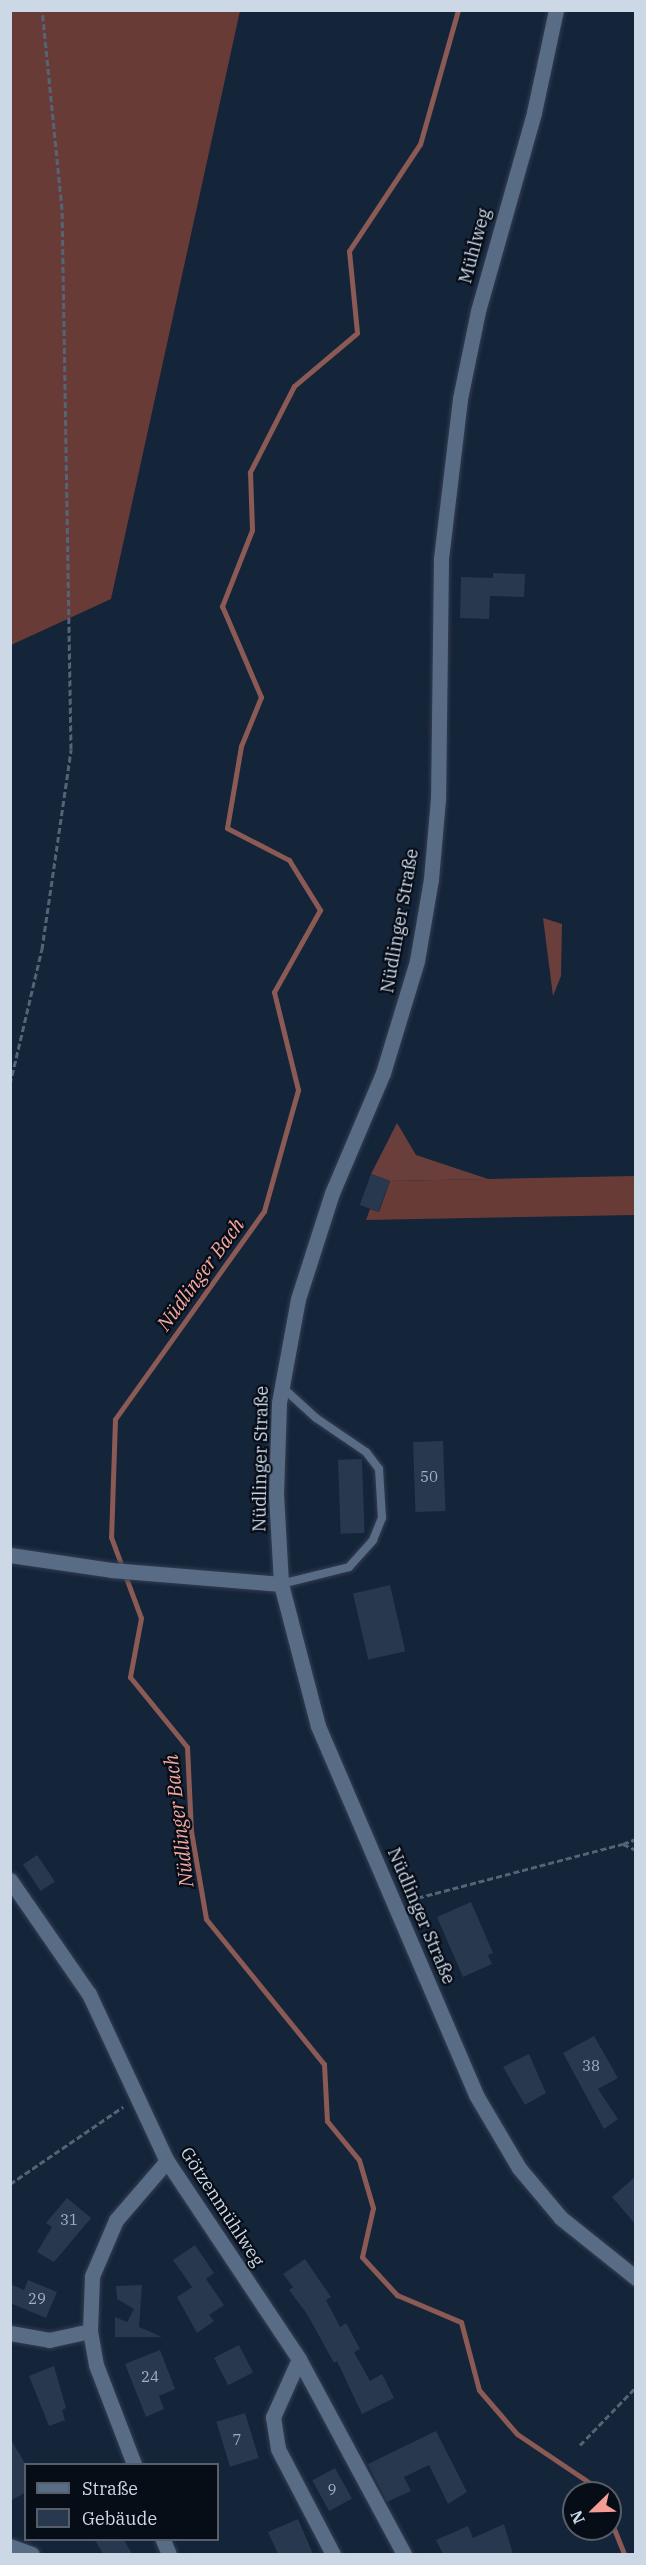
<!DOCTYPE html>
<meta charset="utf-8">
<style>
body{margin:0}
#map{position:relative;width:646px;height:2565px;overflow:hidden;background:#142439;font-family:"IBM Plex Serif",serif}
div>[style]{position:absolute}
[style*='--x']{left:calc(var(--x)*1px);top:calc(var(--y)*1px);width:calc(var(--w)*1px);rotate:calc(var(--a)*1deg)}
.green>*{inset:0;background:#6a3e3a}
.forest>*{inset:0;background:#693b37}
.stream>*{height:5px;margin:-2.5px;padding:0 2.5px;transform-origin:2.5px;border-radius:2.5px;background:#8b5a55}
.building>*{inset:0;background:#28384f;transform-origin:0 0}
.path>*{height:3px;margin-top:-1.5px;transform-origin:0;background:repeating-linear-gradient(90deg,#546375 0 6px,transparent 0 9px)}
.roads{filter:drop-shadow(0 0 2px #333d50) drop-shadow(0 0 2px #333d50)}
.service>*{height:8px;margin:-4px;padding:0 4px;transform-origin:4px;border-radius:4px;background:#596c85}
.minor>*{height:15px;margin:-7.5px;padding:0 7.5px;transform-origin:7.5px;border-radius:7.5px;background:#596c85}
span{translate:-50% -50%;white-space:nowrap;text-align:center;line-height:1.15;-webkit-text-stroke:4.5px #070d17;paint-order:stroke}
.number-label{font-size:15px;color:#a4b0c0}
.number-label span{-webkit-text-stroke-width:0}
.street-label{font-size:18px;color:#cdd8e6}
.water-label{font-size:20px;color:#f7a79e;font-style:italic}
.frame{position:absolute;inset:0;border:12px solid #cdd8e6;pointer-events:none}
.legend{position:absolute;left:24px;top:2463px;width:195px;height:78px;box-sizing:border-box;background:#070d17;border:2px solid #565e6a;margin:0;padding:8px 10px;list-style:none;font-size:18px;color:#cdd8e6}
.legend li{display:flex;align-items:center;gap:12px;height:30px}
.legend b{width:30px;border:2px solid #565e6a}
.north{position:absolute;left:562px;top:2481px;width:60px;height:60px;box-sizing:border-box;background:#070d17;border:2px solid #565e6a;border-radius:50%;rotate:247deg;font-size:16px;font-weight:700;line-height:24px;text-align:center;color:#cdd8e6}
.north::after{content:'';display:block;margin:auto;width:21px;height:27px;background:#f59c93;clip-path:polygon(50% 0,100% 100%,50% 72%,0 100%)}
</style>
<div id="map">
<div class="green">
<i style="clip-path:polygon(543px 918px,562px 924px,561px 976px,553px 996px)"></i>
<i style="clip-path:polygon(397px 1123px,416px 1155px,488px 1179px,390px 1181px,371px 1174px)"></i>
</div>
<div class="forest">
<i style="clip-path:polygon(10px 11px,240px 11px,111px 599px,11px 645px)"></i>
<i style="clip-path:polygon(635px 1176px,635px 1215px,366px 1220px,370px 1209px,379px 1212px,390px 1181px)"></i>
</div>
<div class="stream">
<i style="--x:458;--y:10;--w:139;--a:105.8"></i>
<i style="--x:420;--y:144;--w:128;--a:123.6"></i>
<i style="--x:349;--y:251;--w:82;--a:84.4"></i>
<i style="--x:357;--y:333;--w:82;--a:139.9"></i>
<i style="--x:294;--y:386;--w:97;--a:117.1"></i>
<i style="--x:250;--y:472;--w:58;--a:88"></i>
<i style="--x:252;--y:530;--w:82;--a:111.5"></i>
<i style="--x:222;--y:606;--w:99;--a:66.8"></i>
<i style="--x:261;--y:697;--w:53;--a:112.2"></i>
<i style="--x:241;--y:746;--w:83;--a:99.7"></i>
<i style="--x:227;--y:828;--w:70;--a:27.3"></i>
<i style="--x:289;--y:860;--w:59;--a:58.2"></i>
<i style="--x:320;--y:910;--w:94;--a:119.3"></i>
<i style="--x:274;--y:992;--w:101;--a:76.2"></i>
<i style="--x:298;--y:1090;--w:126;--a:105.7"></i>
<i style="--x:264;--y:1211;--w:256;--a:125.6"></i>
<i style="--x:115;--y:1419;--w:118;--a:91.9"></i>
<i style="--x:111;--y:1537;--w:86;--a:69.7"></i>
<i style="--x:141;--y:1618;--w:60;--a:100.6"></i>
<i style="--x:130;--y:1677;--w:90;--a:50.8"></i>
<i style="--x:187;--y:1747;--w:84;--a:87.3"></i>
<i style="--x:191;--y:1831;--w:89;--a:80.3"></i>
<i style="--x:206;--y:1919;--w:187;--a:50.9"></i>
<i style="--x:324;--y:2064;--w:57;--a:87"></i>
<i style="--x:327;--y:2121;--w:50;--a:50.6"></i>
<i style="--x:359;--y:2160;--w:50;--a:73.7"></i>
<i style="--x:373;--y:2208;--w:50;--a:102.7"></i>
<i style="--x:362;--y:2257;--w:52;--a:47.4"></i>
<i style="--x:397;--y:2295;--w:69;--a:22.9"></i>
<i style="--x:461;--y:2322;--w:70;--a:75.2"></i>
<i style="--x:479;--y:2390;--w:58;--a:49.2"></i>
<i style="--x:517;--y:2434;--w:95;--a:33.9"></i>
<i style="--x:596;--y:2487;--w:7;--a:63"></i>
<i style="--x:610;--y:2519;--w:38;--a:68"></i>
</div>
<div class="building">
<i style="clip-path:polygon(493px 573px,525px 574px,524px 597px,490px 596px,489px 619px,460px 618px,461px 577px,493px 578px)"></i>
<i style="left:371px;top:1174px;width:20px;height:33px;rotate:20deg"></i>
<i style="left:443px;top:1441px;width:70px;height:30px;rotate:88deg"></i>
<i style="left:362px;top:1459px;width:74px;height:24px;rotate:88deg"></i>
<i style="left:390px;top:1585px;width:68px;height:38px;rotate:77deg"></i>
<i style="left:37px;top:1855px;width:32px;height:17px;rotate:56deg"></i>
<i style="clip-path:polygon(471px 1902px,493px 1953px,488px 1955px,492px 1964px,463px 1977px,437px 1917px)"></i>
<i style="clip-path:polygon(594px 2036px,618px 2078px,598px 2089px,618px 2119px,604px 2129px,563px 2053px)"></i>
<i style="clip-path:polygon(529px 2054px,546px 2093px,525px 2105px,503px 2067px)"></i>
<i style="clip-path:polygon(636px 2176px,636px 2225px,612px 2197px)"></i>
<i style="clip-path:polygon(67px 2198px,91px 2218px,54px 2262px,37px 2252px,52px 2227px,46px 2223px)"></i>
<i style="clip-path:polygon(195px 2245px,214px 2273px,206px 2279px,224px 2305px,209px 2315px,214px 2321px,197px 2333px,177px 2297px,192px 2287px,173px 2260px)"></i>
<i style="clip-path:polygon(305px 2259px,331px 2297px,326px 2300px,340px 2327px,346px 2323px,360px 2349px,354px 2352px,370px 2381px,382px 2374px,394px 2398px,362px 2414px,337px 2361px,334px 2363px,307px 2314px,289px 2290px,293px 2287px,283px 2274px)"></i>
<i style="clip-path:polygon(28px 2280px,57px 2292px,46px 2318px,10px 2303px,10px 2284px,24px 2290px)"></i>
<i style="clip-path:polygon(142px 2285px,139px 2327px,162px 2337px,115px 2337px,115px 2317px,127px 2322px,134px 2309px,117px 2299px,116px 2286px)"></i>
<i style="left:239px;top:2345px;width:31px;height:28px;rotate:63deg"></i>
<i style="clip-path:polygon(160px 2350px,175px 2389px,159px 2396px,164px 2409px,146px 2417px,125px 2364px)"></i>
<i style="clip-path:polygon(54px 2366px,66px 2408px,62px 2410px,65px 2420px,49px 2426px,29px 2376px)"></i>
<i style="left:245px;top:2413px;width:47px;height:30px;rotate:73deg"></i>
<i style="clip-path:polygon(436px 2431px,467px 2492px,448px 2504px,429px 2465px,404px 2477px,411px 2491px,387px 2502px,368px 2464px)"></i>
<i style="clip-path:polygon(10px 2438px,26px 2465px,26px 2492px,10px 2501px)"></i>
<i style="left:335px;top:2468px;width:35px;height:26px;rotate:61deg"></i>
<i style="clip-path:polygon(298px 2519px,313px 2554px,278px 2554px,268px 2532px)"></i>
<i style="clip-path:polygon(504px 2524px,513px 2554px,443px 2554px,436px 2540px,468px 2526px,473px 2538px)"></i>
<i style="clip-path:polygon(95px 2540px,124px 2540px,132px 2554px,103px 2554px)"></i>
</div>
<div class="path">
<i style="--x:10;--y:1084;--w:139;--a:-76.7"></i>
<i style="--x:42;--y:949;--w:202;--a:-81.7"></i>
<i style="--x:71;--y:749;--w:540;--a:-90.95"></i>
<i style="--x:62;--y:209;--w:200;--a:-95.7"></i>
<i style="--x:623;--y:1844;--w:14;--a:-21"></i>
<i style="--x:409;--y:1900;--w:221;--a:-14.7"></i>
<i style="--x:623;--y:1844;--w:14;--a:25"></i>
<i style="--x:10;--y:2184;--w:137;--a:-34.3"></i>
<i style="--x:580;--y:2445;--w:81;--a:-46"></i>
</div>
<div class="roads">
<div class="service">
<i style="--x:281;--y:1584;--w:70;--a:-14"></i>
<i style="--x:349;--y:1567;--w:36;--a:-48"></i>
<i style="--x:373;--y:1540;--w:24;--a:-68"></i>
<i style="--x:382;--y:1518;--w:49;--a:-93.5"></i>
<i style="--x:379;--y:1469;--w:21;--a:-127"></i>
<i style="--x:366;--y:1452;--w:60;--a:-145.8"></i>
<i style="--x:316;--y:1418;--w:46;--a:-137.6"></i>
</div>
<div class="minor">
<i style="--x:556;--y:10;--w:105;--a:102.1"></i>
<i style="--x:534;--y:113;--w:206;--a:105.8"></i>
<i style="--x:478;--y:311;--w:90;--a:101.6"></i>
<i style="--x:460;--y:399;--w:161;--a:96.8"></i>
<i style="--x:441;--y:559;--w:240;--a:90.7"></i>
<i style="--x:438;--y:799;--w:80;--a:95"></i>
<i style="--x:431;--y:879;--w:83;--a:99.7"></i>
<i style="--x:417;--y:961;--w:117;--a:106.9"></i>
<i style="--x:383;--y:1073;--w:130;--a:113"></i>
<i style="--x:332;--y:1193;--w:111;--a:107.8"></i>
<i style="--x:298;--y:1299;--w:106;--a:100.4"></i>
<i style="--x:279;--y:1403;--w:91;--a:91.9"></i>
<i style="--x:276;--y:1494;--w:90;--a:86.8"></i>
<i style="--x:281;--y:1584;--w:147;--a:75.4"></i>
<i style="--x:318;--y:1726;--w:401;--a:66.8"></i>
<i style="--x:476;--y:2095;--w:85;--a:59.5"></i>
<i style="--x:519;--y:2168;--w:65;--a:50"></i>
<i style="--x:561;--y:2218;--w:96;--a:38.7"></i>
<i style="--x:10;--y:1555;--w:102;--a:8.4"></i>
<i style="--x:111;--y:1570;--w:171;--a:4.7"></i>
<i style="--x:10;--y:1880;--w:139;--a:55.3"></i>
<i style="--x:89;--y:1994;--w:184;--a:65"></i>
<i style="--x:167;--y:2161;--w:238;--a:56.3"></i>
<i style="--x:299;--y:2359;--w:221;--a:61.7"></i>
<i style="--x:10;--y:2333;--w:40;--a:10"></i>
<i style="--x:49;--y:2340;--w:42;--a:-12.4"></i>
<i style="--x:299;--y:2359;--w:64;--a:114.1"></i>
<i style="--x:273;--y:2417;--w:32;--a:81"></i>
<i style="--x:278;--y:2449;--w:119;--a:62.4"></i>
<i style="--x:134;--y:2464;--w:106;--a:-111"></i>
<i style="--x:96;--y:2365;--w:35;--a:-100"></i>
<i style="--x:90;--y:2331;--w:55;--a:-87.9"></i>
<i style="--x:92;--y:2276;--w:61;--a:-66.8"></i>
<i style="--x:116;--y:2220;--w:78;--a:-49.2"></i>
<i style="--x:163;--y:2540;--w:15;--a:67"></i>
<i style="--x:10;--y:2546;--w:23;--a:20"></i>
</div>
</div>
<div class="number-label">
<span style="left:429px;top:1477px">50</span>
<span style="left:591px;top:2066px">38</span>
<span style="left:69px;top:2220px">31</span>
<span style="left:37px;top:2299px">29</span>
<span style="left:150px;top:2377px">24</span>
<span style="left:237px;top:2440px">7</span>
<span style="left:332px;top:2490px">9</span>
</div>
<div class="street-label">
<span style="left:475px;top:246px;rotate:-75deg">Mühlweg</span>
<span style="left:400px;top:921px;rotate:-80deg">Nüdlinger Straße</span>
<span style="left:261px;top:1459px;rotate:-89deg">Nüdlinger Straße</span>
<span style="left:421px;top:1916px;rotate:67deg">Nüdlinger Straße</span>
<span style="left:222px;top:2207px;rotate:57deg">Götzenmühlweg</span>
</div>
<div class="water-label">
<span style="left:200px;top:1274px;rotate:-54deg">Nüdlinger Bach</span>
<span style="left:178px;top:1821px;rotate:-97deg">Nüdlinger Bach</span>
</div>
<div class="frame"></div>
<ul class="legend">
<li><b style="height:8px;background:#596c85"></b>Straße</li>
<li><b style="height:16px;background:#28384f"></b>Gebäude</li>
</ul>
<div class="north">N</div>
</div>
